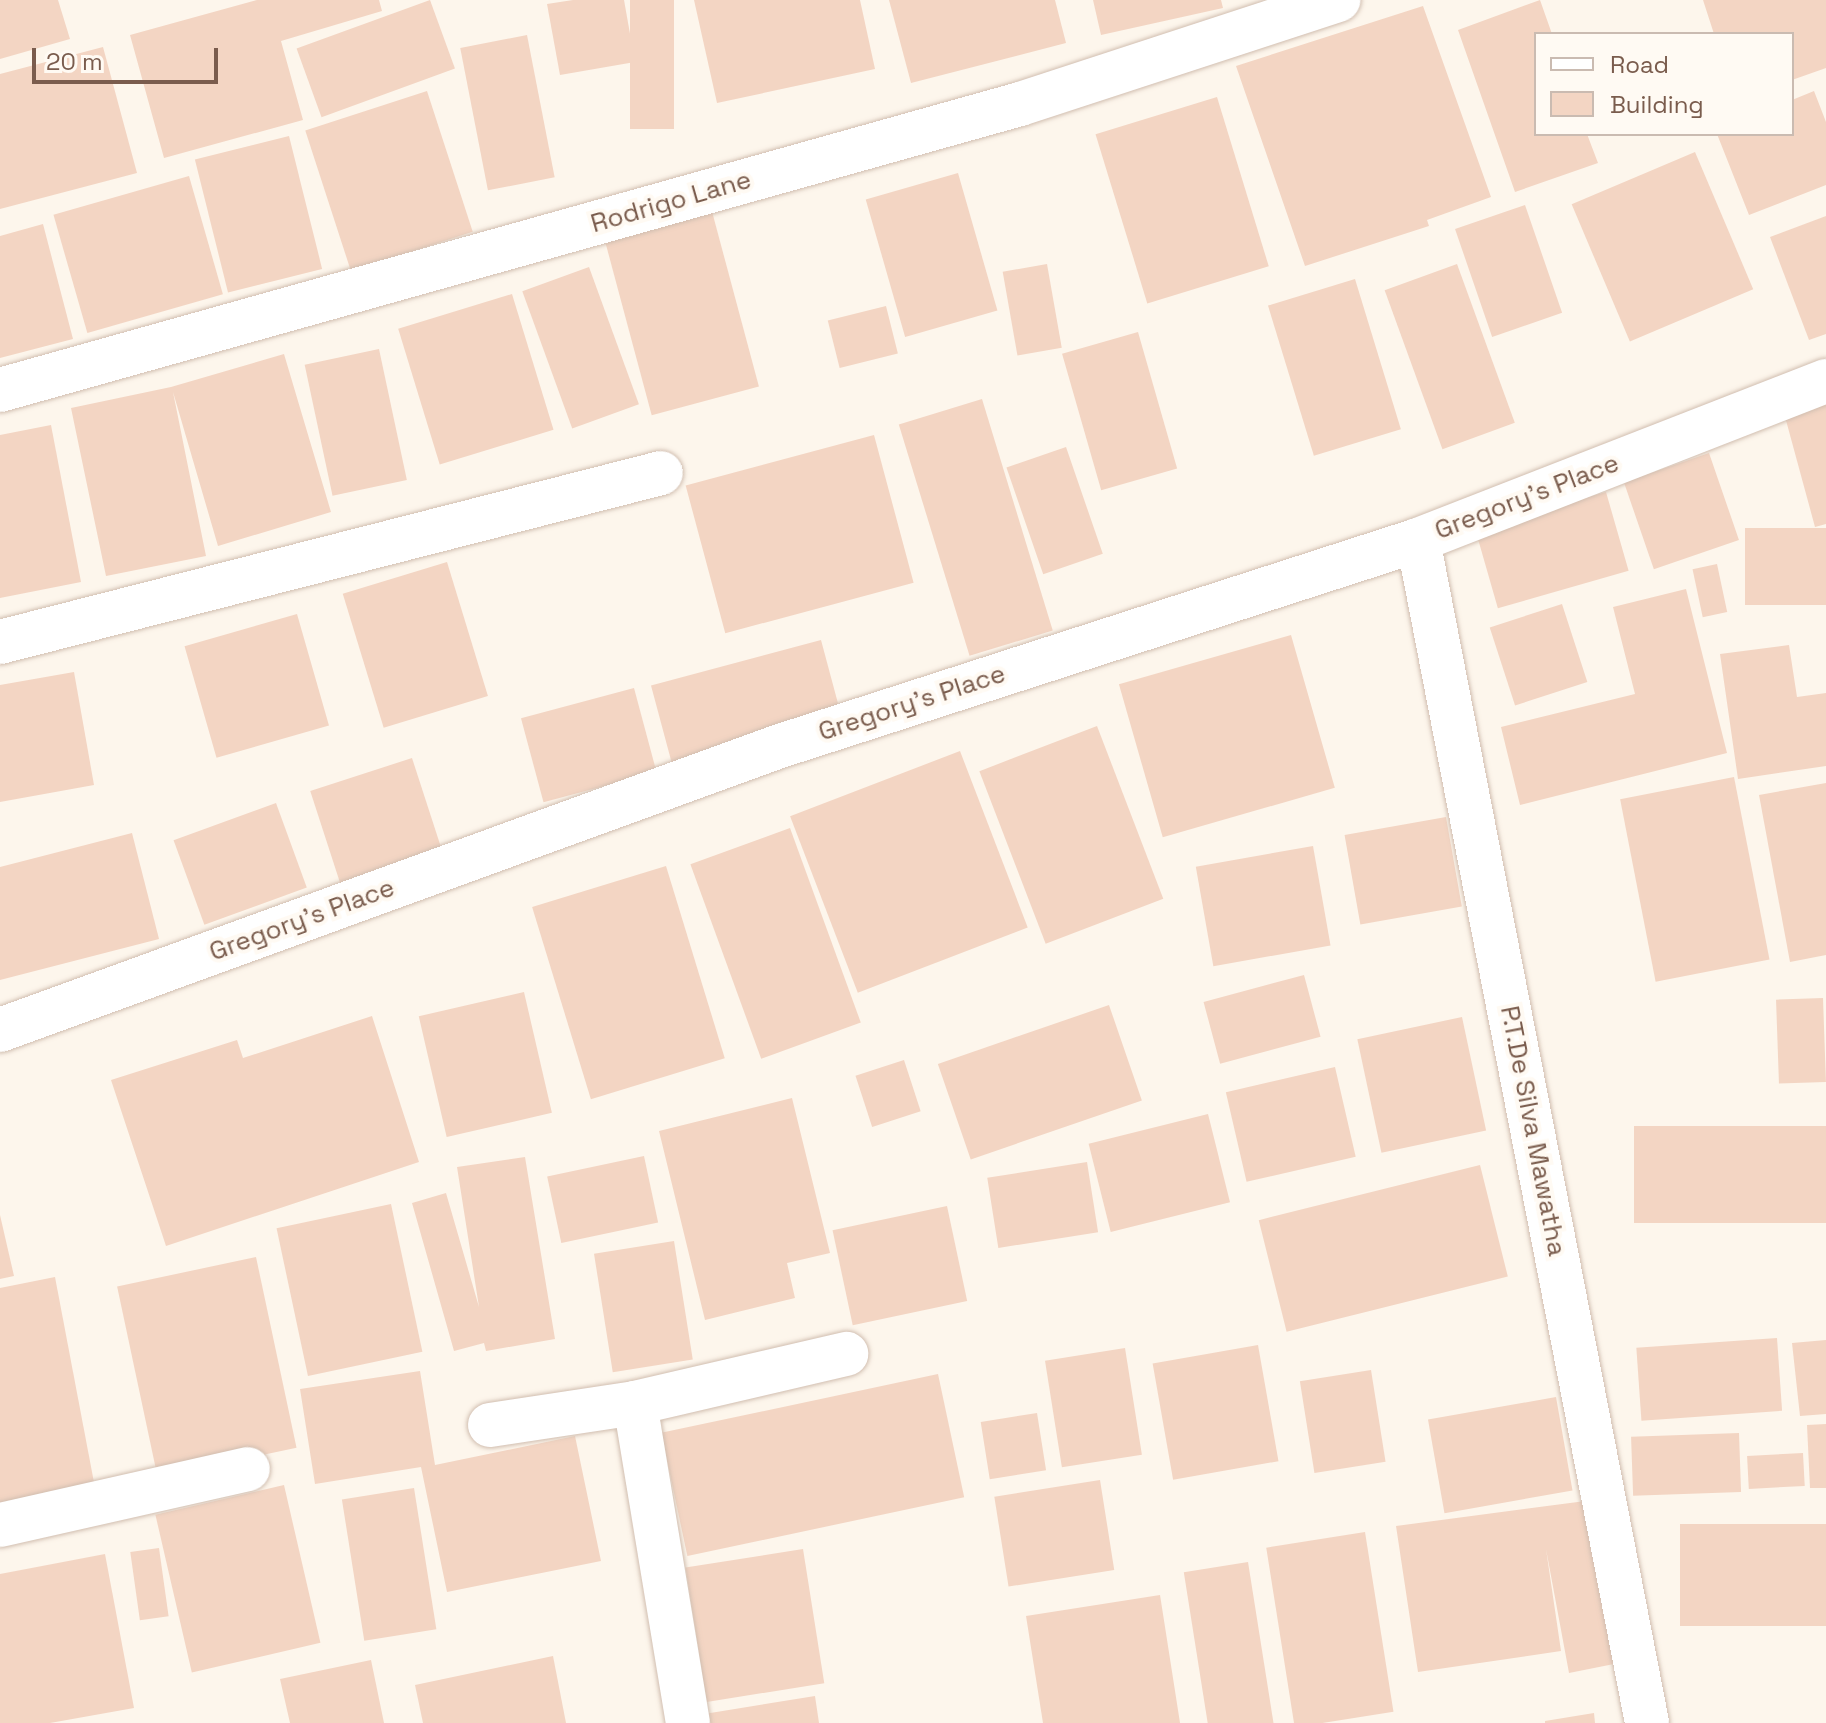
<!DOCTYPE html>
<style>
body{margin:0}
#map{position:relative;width:1826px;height:1723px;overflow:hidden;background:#fdf6ec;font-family:"Space Grotesk",sans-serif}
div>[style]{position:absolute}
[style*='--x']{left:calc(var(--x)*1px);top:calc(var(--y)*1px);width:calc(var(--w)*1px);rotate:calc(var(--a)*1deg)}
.building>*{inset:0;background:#f3d5c3;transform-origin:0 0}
.roads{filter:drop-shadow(0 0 2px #d1beb0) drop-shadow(0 0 2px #d1beb0)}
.street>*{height:44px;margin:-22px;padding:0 22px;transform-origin:22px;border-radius:22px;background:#fff}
span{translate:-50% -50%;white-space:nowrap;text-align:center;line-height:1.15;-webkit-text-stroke:8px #fffaf3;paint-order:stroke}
.street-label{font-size:26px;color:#7a5c4d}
.legend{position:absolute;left:1534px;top:32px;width:260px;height:104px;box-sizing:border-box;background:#fffaf3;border:2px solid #cabbb1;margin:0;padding:10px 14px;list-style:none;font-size:24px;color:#7a5c4d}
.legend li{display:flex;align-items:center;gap:16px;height:40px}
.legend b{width:40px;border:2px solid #cabbb1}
.scale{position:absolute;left:32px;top:48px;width:186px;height:36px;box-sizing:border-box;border:4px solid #7a5c4d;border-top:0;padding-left:10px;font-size:24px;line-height:28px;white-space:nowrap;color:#7a5c4d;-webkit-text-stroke:6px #fffaf3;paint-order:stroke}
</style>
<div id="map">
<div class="building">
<i style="clip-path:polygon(0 0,58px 0,70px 39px,0 59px)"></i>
<i style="clip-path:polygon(257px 0,379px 0,382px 11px,281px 41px,303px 120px,164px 158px,130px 35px)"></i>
<i style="left:430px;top:0;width:73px;height:142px;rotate:70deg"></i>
<i style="clip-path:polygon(573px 0,624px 0,635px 62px,560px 75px,547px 4px)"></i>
<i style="left:630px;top:0;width:44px;height:129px"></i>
<i style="clip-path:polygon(694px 0,860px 0,875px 69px,717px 103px)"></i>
<i style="clip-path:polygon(889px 0,1055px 0,1066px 43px,911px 83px)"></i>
<i style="clip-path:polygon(1093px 0,1221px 0,1223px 8px,1101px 35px)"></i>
<i style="clip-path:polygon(1540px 0,1552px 34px,1536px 34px,1536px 134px,1587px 134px,1598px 163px,1515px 192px,1458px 30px)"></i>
<i style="clip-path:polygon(1703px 0,1826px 0,1826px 68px,1792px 80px,1792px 34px,1714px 34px)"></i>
<i style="clip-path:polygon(1423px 6px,1491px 197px,1427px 220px,1429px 226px,1305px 266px,1236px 66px)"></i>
<i style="left:527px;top:35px;width:145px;height:68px;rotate:79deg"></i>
<i style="clip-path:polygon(103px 47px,137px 173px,0 209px,0 74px)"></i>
<i style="left:427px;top:91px;width:148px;height:128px;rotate:72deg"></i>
<i style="clip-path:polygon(1814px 91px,1826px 122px,1826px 185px,1749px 215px,1717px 134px,1792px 134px,1792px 100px)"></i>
<i style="left:1217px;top:97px;width:177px;height:127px;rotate:73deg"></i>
<i style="left:289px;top:136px;width:137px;height:97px;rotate:76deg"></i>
<i style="left:1695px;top:152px;width:149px;height:134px;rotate:67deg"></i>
<i style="left:958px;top:173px;width:143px;height:96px;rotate:74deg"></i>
<i style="left:189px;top:176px;width:123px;height:141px;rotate:74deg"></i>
<i style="left:710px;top:204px;width:189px;height:111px;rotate:75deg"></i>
<i style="left:1525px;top:205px;width:114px;height:74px;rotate:71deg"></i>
<i style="clip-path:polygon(1826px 216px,1826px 334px,1809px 340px,1770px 237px)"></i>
<i style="clip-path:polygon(43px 224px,73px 339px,0 358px,0 236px)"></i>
<i style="left:1047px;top:264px;width:85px;height:45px;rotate:80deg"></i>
<i style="left:1457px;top:264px;width:169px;height:77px;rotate:70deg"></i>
<i style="left:589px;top:267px;width:146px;height:71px;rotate:70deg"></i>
<i style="left:1355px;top:279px;width:157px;height:91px;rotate:73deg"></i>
<i style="left:512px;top:294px;width:142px;height:119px;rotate:73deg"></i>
<i style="left:886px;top:306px;width:49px;height:60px;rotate:76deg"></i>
<i style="left:1138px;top:332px;width:142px;height:79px;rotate:74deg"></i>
<i style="left:379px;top:349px;width:134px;height:76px;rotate:78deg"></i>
<i style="clip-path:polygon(284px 354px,331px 512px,218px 546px,173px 392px,206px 556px,106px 576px,71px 408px,171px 387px)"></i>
<i style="left:982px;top:399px;width:242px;height:87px;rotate:73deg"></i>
<i style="clip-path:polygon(1826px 401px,1826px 524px,1815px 527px,1784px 413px)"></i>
<i style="clip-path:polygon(51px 425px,81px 582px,0 598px,0 435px)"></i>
<i style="left:874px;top:435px;width:153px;height:195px;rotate:75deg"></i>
<i style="left:1066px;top:447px;width:113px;height:63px;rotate:71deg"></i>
<i style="left:1709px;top:453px;width:92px;height:90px;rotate:71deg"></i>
<i style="left:1606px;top:492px;width:82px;height:136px;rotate:74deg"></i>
<i style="left:1826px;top:528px;width:77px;height:81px;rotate:90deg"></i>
<i style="left:447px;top:562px;width:140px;height:109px;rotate:73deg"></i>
<i style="left:1717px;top:564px;width:49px;height:25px;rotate:78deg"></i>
<i style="clip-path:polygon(1686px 589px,1727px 753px,1520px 805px,1501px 727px,1635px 694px,1613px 607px)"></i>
<i style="left:1562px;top:604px;width:82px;height:76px;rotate:72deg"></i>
<i style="left:297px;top:614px;width:116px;height:117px;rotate:74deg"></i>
<i style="left:1291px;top:635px;width:159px;height:179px;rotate:74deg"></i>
<i style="left:821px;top:640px;width:80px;height:176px;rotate:75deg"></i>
<i style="clip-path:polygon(1789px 645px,1797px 697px,1826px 693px,1826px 766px,1738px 779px,1720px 654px)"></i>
<i style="clip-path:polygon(74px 672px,94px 785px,0 802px,0 685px)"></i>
<i style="left:634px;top:688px;width:87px;height:117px;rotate:75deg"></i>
<i style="left:1097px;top:726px;width:185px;height:126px;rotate:69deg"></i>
<i style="left:960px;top:751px;width:189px;height:182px;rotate:69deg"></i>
<i style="left:412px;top:758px;width:98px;height:107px;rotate:72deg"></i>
<i style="left:1734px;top:777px;width:186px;height:116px;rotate:79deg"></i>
<i style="clip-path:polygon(1826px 783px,1826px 955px,1790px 962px,1759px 795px)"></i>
<i style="left:276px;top:803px;width:90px;height:109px;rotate:70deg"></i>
<i style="left:1446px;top:817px;width:91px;height:103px;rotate:80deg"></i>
<i style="left:790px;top:828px;width:207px;height:106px;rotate:70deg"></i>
<i style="clip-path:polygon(132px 833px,159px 939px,0 980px,0 867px)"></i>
<i style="left:1313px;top:846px;width:101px;height:119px;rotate:80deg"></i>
<i style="left:666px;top:866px;width:201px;height:140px;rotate:73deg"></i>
<i style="left:1304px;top:975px;width:64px;height:104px;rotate:75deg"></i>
<i style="left:524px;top:992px;width:124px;height:108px;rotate:77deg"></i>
<i style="left:1823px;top:998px;width:84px;height:47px;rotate:88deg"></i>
<i style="left:1109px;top:1005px;width:101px;height:181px;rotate:71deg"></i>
<i style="clip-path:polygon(372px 1016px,419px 1162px,166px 1246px,111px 1080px,237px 1040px,243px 1058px)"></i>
<i style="left:1462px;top:1017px;width:116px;height:107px;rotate:78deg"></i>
<i style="left:904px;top:1060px;width:54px;height:51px;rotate:72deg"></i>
<i style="left:1335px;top:1067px;width:92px;height:112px;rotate:77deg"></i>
<i style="clip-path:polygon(792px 1098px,830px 1253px,787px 1263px,795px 1298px,705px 1320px,659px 1131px)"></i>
<i style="left:1208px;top:1114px;width:91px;height:123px;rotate:76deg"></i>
<i style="left:1826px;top:1126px;width:97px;height:192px;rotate:90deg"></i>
<i style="left:644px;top:1156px;width:68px;height:99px;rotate:78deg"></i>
<i style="clip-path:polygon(525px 1157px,555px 1339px,486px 1351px,484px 1343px,454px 1351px,412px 1203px,446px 1193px,479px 1307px,457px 1167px)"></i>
<i style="left:1087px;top:1162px;width:71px;height:101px;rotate:81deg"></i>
<i style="left:1480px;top:1165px;width:115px;height:228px;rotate:76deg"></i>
<i style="left:391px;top:1204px;width:151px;height:117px;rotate:78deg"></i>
<i style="left:947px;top:1206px;width:97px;height:117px;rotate:78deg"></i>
<i style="clip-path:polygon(0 1215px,14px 1276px,0 1279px)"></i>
<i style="left:674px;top:1241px;width:120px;height:81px;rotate:81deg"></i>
<i style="left:256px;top:1257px;width:195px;height:142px;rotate:78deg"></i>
<i style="clip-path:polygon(55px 1277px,96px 1493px,0 1510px,0 1288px)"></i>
<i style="left:1777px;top:1338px;width:73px;height:141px;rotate:86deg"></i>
<i style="clip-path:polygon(1826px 1340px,1826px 1414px,1800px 1416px,1792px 1343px)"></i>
<i style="left:1258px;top:1345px;width:118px;height:107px;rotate:80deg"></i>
<i style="left:1125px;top:1348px;width:108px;height:81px;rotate:81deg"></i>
<i style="left:1371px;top:1370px;width:93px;height:72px;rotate:81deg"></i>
<i style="clip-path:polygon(420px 1371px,435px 1465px,575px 1436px,601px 1561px,447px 1592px,421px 1467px,315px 1484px,300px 1389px)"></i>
<i style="left:938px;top:1374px;width:126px;height:283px;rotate:78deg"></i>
<i style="left:1556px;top:1397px;width:95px;height:130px;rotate:80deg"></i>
<i style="left:1037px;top:1413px;width:58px;height:57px;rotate:81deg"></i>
<i style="clip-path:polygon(1826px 1424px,1826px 1488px,1810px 1488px,1807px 1425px)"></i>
<i style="left:1739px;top:1433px;width:59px;height:108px;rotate:88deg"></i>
<i style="left:1803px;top:1453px;width:33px;height:56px;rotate:87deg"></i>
<i style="left:1100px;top:1480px;width:91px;height:107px;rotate:81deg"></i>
<i style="left:284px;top:1485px;width:162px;height:132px;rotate:77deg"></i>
<i style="left:414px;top:1488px;width:143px;height:73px;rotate:81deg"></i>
<i style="clip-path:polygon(1593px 1500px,1624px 1662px,1569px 1673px,1546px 1549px,1561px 1651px,1418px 1672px,1396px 1526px)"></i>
<i style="left:1826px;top:1524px;width:102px;height:146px;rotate:90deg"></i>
<i style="left:1365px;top:1532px;width:182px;height:100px;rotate:81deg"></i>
<i style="left:159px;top:1548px;width:69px;height:29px;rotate:82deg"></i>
<i style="left:803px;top:1549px;width:136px;height:119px;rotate:81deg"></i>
<i style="clip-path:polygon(105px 1554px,134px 1708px,50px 1723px,0 1723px,0 1574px)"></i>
<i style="left:1248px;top:1562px;width:163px;height:65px;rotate:81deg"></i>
<i style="clip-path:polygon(1160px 1595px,1180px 1723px,1043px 1723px,1026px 1616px)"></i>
<i style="clip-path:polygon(553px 1656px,566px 1723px,423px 1723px,415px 1685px)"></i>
<i style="clip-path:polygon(371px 1660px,384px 1723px,290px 1723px,280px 1679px)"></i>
<i style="clip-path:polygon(815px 1696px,819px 1723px,699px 1723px,698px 1715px)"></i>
<i style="clip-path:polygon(1594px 1713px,1595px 1723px,1545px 1723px,1545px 1721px)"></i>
</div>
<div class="roads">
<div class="street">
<i style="--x:0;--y:390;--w:1059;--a:-15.66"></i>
<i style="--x:1020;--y:104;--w:335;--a:-18.1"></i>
<i style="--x:1418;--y:540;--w:1205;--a:79.04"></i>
<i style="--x:0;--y:642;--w:682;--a:-14.34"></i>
<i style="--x:0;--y:1030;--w:830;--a:-20.01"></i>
<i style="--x:780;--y:746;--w:670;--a:-17.89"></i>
<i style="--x:1418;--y:540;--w:438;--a:-21.3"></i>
<i style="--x:635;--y:1403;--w:324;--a:80.6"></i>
<i style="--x:490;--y:1425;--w:147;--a:-8.6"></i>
<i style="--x:635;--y:1403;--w:217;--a:-13.1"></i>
<i style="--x:0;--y:1525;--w:254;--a:-12.7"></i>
</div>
</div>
<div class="street-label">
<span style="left:671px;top:202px;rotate:-16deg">Rodrigo Lane</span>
<span style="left:1527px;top:497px;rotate:-21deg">Gregory's Place</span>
<span style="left:912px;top:703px;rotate:-18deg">Gregory's Place</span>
<span style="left:302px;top:920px;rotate:-20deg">Gregory's Place</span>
<span style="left:1533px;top:1131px;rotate:79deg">P.T.De Silva Mawatha</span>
</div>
<ul class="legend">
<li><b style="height:10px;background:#fff"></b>Road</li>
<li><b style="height:22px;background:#f3d5c3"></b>Building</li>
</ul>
<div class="scale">20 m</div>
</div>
